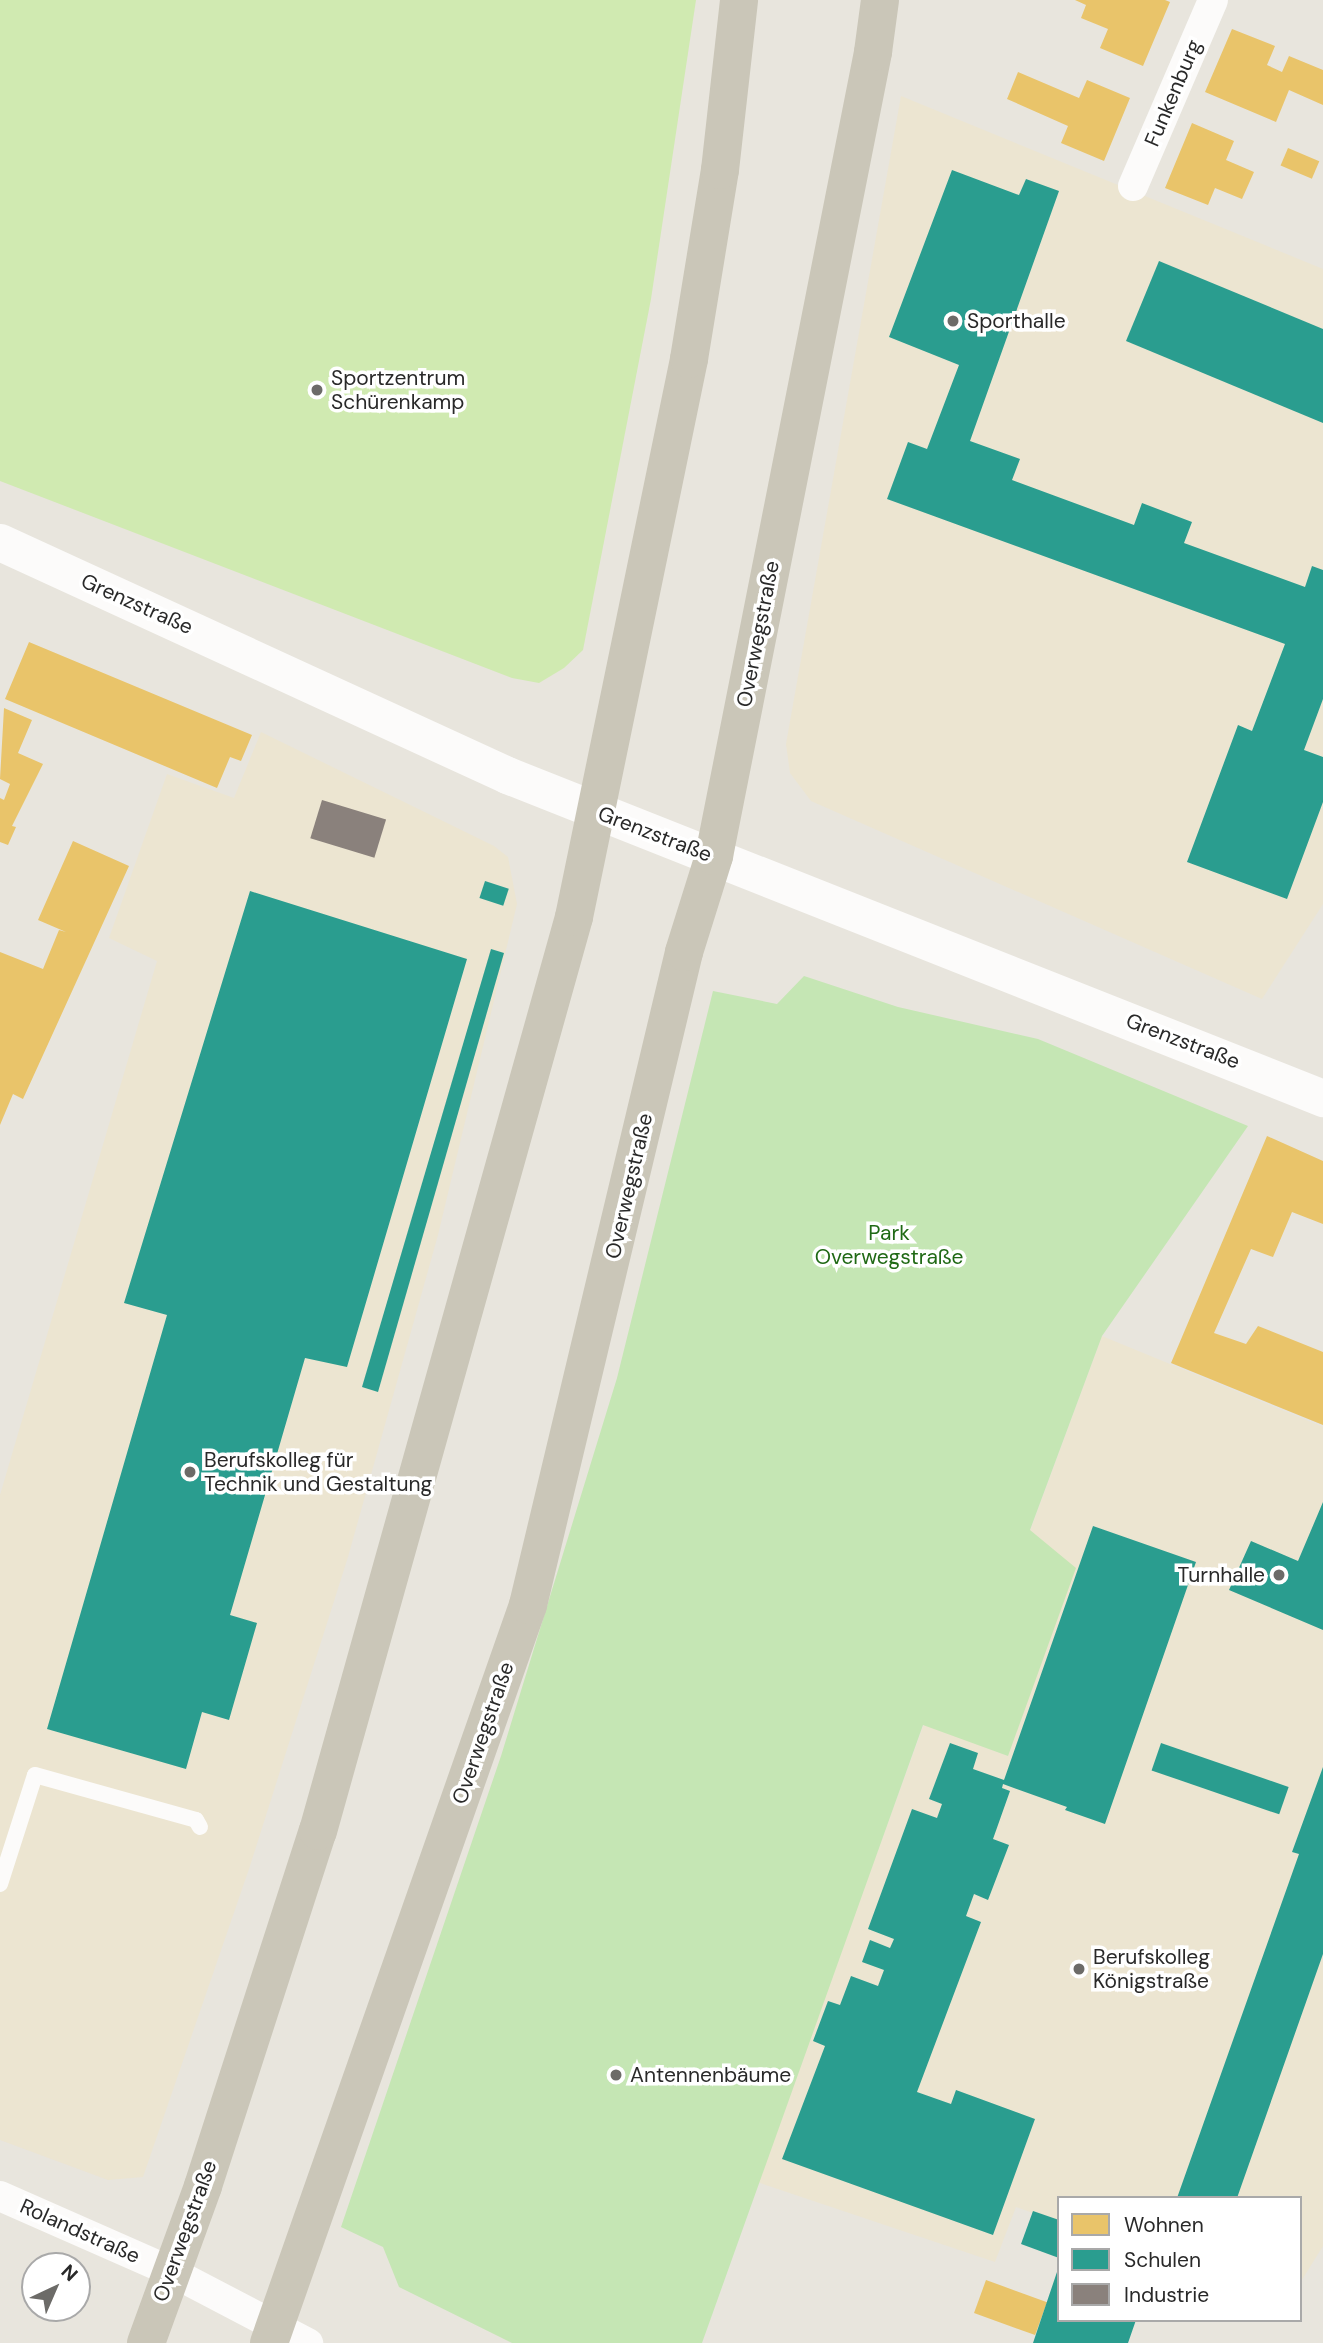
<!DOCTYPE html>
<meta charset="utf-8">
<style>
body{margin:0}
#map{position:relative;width:1323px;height:2343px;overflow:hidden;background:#e8e5dd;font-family:"DM Sans",sans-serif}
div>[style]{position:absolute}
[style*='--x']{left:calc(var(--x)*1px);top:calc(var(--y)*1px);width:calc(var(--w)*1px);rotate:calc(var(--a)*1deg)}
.education>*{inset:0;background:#ece5d1}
.green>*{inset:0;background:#c5e6b4}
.pitch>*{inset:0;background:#d0eab1}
.homes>*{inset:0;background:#e9c46a;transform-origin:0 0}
.schools>*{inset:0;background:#2a9d8f;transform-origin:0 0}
.industry>*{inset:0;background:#8a817c;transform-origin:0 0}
.service>*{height:16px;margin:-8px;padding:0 8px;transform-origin:8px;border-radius:8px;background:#fcfbfa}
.minor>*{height:30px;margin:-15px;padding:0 15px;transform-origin:15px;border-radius:15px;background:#fcfbfa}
.tertiary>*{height:37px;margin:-18.5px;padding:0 18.5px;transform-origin:18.5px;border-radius:18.5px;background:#fcfbfa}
.primary>*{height:38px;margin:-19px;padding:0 19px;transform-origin:19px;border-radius:19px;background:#cac6b8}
.dots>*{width:19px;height:19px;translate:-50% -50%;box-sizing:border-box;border:4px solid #fff;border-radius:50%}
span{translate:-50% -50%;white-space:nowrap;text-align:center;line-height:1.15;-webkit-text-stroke:7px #fff;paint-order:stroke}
.street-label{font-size:21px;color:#292929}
.poi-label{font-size:21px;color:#292929}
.left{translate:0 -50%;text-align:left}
.right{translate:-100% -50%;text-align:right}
.park-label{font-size:21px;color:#206915}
.legend{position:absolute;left:1057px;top:2196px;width:245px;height:126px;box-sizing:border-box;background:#fff;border:2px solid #a9a9a9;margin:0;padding:9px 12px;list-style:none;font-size:21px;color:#292929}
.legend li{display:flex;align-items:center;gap:14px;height:35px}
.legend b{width:35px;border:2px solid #a9a9a9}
.north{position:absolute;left:21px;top:2252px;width:70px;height:70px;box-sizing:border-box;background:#fff;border:2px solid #a9a9a9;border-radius:50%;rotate:44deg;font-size:19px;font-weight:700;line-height:28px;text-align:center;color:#292929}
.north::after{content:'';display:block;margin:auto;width:24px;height:32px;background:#6c6b68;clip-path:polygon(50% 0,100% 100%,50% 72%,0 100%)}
</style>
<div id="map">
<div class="education">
<i style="clip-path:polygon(901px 96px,1323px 269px,1323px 904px,1262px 999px,811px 801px,790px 773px,786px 744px)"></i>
<i style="clip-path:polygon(261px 732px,494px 846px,508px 857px,517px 904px,438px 1235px,348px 1557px,249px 1869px,143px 2177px,108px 2180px,0 2140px,0 1495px,157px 961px,109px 938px,167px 774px,234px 798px)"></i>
<i style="clip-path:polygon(1102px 1336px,1323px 1427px,1323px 2246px,1300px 2283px,1300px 2198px,1059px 2198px,1059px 2222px,1016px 2207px,995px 2262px,757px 2182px,924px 1724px,1008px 1756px,1030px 1531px)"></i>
</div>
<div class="green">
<i style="clip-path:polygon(804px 976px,898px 1007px,1038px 1039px,1248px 1126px,1102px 1336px,1030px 1530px,1076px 1568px,1008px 1756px,923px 1725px,702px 2343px,512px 2343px,399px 2287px,383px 2247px,341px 2227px,501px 1756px,617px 1378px,713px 991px,777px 1004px)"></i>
</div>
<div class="pitch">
<i style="clip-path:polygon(0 0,696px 0,651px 299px,583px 650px,564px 668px,539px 683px,512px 678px,0 481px)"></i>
</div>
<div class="homes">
<i style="clip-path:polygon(1075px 0,1165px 0,1170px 2px,1143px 66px,1100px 48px,1108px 29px,1081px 18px,1086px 5px)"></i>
<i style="clip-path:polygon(1232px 29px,1275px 46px,1267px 65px,1282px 72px,1289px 56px,1323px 70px,1323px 105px,1289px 90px,1276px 122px,1205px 92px)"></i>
<i style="clip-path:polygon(1018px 72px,1079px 98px,1087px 80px,1130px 98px,1104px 161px,1061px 143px,1068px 126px,1007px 99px)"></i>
<i style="clip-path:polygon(1192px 123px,1234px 141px,1226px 160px,1254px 172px,1242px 199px,1215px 188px,1208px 205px,1165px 188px)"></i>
<i style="left:1288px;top:148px;width:34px;height:19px;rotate:23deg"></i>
<i style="clip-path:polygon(29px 642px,252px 735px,241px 761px,230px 757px,217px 788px,5px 699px)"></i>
<i style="clip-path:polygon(4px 708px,32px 720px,18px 753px,43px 764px,12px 826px,16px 827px,8px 845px,0 842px,0 798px,4px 800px,10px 784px,0 779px)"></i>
<i style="clip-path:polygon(73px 841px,129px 866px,23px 1099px,13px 1094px,0 1125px,0 952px,43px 969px,59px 930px,66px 932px,38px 920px)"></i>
<i style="clip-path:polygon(1267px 1136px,1323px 1161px,1323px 1224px,1292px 1212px,1273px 1257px,1251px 1249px,1214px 1333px,1246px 1344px,1258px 1326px,1323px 1352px,1323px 1425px,1171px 1363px)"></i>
<i style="left:986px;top:2280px;width:65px;height:35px;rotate:20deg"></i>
</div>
<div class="schools">
<i style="clip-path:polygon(952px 170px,1019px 195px,1026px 179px,1059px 191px,970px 441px,1020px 459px,1012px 480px,1134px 525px,1142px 503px,1192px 522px,1184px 543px,1305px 587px,1312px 566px,1323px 570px,1323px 699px,1304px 750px,1323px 757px,1323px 802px,1287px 899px,1187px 862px,1238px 725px,1252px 731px,1285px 644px,887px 499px,908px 442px,927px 449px,959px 365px,889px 337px)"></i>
<i style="clip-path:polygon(1159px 261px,1323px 329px,1323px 423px,1126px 341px)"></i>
<i style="left:485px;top:881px;width:25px;height:18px;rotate:18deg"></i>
<i style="clip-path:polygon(250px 891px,467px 959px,347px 1367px,305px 1358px,230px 1615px,257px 1623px,229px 1720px,202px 1712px,186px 1769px,47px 1729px,167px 1315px,124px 1303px)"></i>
<i style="clip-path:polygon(491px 949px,504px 953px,378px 1392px,362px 1387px)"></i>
<i style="clip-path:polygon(1323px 1502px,1323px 1630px,1229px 1590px,1251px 1541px,1298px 1561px)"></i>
<i style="clip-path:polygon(1093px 1526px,1196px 1562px,1105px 1824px,1065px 1810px,1067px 1807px,1003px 1784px,1002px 1788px,1010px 1791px,993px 1839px,1009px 1845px,988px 1900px,974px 1894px,966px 1916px,981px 1922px,917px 2092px,951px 2104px,956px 2090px,1035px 2119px,993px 2235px,782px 2159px,825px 2046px,813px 2041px,828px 2001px,840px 2005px,851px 1976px,878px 1986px,884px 1970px,862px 1962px,870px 1940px,890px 1948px,894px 1939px,868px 1929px,912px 1809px,937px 1818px,942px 1804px,929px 1799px,950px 1743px,978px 1753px,973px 1769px,1004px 1780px)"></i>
<i style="left:1161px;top:1743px;width:135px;height:29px;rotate:19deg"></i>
<i style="clip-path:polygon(1323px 1767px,1323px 1954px,1237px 2198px,1177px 2198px,1299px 1854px,1292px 1852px)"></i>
<i style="clip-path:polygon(1033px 2211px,1059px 2220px,1059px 2258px,1021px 2244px)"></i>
<i style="clip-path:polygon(1058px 2269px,1059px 2320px,1136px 2320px,1128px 2343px,1033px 2343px)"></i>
</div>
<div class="industry">
<i style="left:322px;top:800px;width:67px;height:40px;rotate:17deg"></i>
</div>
<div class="service">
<i style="--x:0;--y:1884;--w:114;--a:-72.2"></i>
<i style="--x:35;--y:1775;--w:167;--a:15.6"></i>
<i style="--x:196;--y:1820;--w:8;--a:60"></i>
</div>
<div class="minor">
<i style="--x:1133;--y:186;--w:202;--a:-66.7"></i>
<i style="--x:0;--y:2196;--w:186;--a:23.8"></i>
<i style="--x:170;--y:2271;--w:156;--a:27.6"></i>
</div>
<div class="tertiary">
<i style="--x:0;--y:542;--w:558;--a:24.68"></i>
<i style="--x:507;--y:775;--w:878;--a:21.6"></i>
</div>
<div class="primary">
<i style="--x:146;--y:2343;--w:167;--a:-70"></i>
<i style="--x:203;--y:2186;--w:373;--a:-72.1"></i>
<i style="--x:318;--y:1831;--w:949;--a:-74.35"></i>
<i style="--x:574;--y:917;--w:570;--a:-78.35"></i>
<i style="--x:689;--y:359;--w:192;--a:-80.7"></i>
<i style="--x:720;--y:170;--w:171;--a:-83.6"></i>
<i style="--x:269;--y:2343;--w:782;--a:-70.66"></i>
<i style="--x:528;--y:1605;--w:671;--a:-76.56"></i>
<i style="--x:684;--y:952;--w:101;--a:-72.6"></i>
<i style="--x:714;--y:856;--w:820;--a:-78.81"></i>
<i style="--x:873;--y:52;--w:52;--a:-82.3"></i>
</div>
<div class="dots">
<i style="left:953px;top:321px;background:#6c6b68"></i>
<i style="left:317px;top:390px;background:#6c6b68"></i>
<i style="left:190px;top:1472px;background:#6c6b68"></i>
<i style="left:1279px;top:1575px;background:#6c6b68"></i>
<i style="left:1079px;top:1969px;background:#6c6b68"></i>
<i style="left:616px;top:2075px;background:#6c6b68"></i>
</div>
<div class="street-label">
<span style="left:1173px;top:93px;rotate:-67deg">Funkenburg</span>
<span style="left:137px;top:604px;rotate:24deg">Grenzstraße</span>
<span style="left:758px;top:634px;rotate:-79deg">Overwegstraße</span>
<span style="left:655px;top:834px;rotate:21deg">Grenzstraße</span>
<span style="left:1183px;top:1041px;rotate:21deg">Grenzstraße</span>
<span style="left:629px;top:1186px;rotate:-77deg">Overwegstraße</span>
<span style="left:483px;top:1733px;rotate:-71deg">Overwegstraße</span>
<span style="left:80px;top:2231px;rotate:24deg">Rolandstraße</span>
<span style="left:185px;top:2231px;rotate:-70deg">Overwegstraße</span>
</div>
<div class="poi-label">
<span class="left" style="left:967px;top:321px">Sporthalle</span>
<span class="left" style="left:331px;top:390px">Sportzentrum<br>Schürenkamp</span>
<span class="left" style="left:204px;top:1472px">Berufskolleg für<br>Technik und Gestaltung</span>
<span class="right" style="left:1265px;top:1575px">Turnhalle</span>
<span class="left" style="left:1093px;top:1969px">Berufskolleg<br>Königstraße</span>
<span class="left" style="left:630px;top:2075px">Antennenbäume</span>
</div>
<div class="park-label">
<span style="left:889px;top:1245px">Park<br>Overwegstraße</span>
</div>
<ul class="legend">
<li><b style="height:19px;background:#e9c46a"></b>Wohnen</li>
<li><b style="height:19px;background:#2a9d8f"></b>Schulen</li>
<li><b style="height:19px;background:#8a817c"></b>Industrie</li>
</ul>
<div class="north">N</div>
</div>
